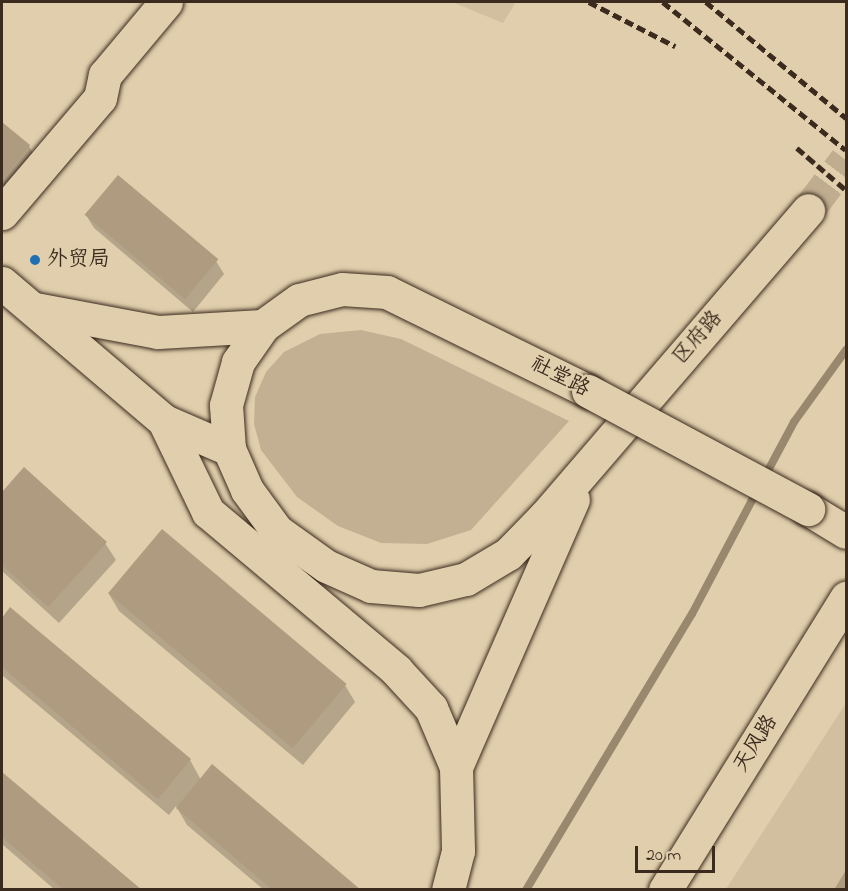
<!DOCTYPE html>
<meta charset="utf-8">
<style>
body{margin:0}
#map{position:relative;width:848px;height:891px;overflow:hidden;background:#e1ceac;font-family:"Indie Flower","LXGW WenKai TC",sans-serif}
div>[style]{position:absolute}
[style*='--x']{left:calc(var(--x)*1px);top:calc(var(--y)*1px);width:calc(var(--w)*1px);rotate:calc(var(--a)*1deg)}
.built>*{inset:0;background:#d2bf9f}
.green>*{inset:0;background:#c3b092}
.shadow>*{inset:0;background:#0003}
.stream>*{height:8px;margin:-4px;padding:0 4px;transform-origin:4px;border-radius:4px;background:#99886e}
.building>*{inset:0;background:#ae9b80;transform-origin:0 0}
.major-tunnel>*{height:33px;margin-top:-16.5px;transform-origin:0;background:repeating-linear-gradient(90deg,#c0ad90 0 33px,transparent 0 49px)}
.roads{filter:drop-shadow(0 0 2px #3b2a1e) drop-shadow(0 0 2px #3b2a1e)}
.minor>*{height:33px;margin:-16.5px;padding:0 16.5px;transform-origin:16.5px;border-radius:16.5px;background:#e1ceac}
.major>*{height:33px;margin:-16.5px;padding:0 16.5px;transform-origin:16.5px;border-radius:16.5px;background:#e1ceac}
.rail>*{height:4.5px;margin-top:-2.25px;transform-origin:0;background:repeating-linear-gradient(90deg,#3b2a1e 0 9px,transparent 0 13.5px)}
.bridges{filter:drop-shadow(0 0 2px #3b2a1e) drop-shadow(0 0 2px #3b2a1e)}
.major-bridge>*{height:33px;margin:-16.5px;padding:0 16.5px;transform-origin:16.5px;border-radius:16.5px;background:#e1ceac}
.dots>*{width:16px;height:16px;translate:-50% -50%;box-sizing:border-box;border:3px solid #e1ceac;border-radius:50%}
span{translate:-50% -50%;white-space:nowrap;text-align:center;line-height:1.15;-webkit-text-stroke:4.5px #e1ceac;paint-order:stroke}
.poi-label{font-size:21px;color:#3b2a1e}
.left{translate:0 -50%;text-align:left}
.street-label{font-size:21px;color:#3b2a1e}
.frame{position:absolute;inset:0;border:3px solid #3b2a1e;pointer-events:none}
.scale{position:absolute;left:635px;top:846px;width:80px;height:27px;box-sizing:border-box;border:3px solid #3b2a1e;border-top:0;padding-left:8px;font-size:18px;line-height:21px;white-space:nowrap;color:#3b2a1e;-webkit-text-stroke:4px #e1ceac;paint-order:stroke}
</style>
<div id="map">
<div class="built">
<i style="clip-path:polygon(452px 2px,516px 2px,503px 23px)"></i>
<i style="clip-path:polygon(846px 703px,846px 889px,726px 889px)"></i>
</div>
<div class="green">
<i style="clip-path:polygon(361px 330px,401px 339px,569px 421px,471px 530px,427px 544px,381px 543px,338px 526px,297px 497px,261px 450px,254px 424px,255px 397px,266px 372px,284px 352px,320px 334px)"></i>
</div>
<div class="shadow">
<i style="clip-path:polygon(2px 123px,29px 146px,39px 164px,2px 200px)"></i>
<i style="clip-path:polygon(86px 215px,216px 261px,224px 274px,193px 312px,94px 228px)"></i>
<i style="clip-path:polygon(24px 469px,105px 543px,116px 560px,59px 623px,2px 571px,2px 495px)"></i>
<i style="clip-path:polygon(109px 594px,345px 685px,355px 702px,303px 765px,119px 611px)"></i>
<i style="clip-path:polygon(10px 609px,190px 760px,201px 780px,359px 890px,264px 890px,187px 825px,176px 806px,169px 815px,2px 675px,2px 620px)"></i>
<i style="clip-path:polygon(2px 774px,140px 890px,55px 890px,2px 844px)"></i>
</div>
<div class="stream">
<i style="--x:764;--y:478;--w:64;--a:-61.8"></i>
<i style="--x:794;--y:422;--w:89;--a:-54.2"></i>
<i style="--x:526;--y:890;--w:322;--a:-59"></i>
<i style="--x:692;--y:614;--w:141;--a:-62.2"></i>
</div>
<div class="building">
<i style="clip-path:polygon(2px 122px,30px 145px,2px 179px)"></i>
<i style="left:118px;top:175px;width:131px;height:52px;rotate:40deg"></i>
<i style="clip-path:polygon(24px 467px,107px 542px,48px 607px,2px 565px,2px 492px)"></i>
<i style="left:162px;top:529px;width:241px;height:84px;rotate:40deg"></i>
<i style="clip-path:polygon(10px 607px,191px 759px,158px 799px,2px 667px,2px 618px)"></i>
<i style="clip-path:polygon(212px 764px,361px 890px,273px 890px,176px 808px)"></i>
<i style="clip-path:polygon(2px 772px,142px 890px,64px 890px,2px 837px)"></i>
<i style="clip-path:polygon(846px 870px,846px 890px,834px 890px)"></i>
</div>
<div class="major-tunnel">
<i style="--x:808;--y:210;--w:63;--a:-52.8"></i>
</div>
<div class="roads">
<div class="minor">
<i style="--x:2;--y:213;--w:151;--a:-49.6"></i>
<i style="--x:100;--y:98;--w:24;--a:-78"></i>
<i style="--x:105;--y:75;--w:95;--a:-50.1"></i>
<i style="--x:665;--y:890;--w:344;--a:-58.2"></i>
</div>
<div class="major">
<i style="--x:2;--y:283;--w:213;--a:40.4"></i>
<i style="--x:164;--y:421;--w:101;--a:64.2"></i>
<i style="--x:208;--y:512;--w:246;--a:40"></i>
<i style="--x:396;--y:670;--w:52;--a:47.4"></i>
<i style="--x:431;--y:708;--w:64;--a:67"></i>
<i style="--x:456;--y:767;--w:84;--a:88.6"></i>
<i style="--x:458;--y:851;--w:40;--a:104.4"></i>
<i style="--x:35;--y:309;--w:125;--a:10.6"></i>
<i style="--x:158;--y:332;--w:105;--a:-3.3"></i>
<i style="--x:588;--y:391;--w:224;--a:-153.8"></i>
<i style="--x:387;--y:292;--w:45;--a:-176.2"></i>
<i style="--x:342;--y:289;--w:44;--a:165.7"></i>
<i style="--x:299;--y:300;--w:44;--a:144.2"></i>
<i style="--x:263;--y:326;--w:44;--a:124.8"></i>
<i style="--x:238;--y:362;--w:45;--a:105.6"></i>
<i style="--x:226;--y:405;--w:44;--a:86.1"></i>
<i style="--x:229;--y:449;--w:45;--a:66.3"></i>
<i style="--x:247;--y:490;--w:51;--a:53.8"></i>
<i style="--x:277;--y:531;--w:60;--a:35.5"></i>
<i style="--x:326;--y:566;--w:49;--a:24"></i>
<i style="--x:371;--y:586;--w:48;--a:4.8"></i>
<i style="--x:419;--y:590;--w:48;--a:-13.2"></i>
<i style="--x:466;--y:579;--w:49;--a:-30.8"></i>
<i style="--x:508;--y:554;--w:54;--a:-45.7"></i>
<i style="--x:546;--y:515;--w:402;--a:-49.3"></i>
<i style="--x:164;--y:421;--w:71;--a:23.3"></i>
<i style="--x:808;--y:509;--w:44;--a:31.2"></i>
<i style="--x:456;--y:767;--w:292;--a:-66.4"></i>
</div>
</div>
<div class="rail">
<i style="--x:589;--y:2;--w:97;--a:27.1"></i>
<i style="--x:663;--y:2;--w:235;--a:39"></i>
<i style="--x:706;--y:2;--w:182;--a:39.6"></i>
<i style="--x:797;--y:148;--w:65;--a:40.6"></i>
</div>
<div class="bridges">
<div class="major-bridge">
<i style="--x:588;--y:391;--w:250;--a:28.2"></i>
</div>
</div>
<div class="dots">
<i style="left:35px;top:260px;background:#1f6fb2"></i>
</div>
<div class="poi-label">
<span class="left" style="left:47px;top:260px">外贸局</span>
</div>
<div class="street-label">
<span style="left:698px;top:338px;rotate:-49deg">区府路</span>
<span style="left:560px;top:377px;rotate:27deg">社堂路</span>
<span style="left:756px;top:744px;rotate:-58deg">天风路</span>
</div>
<div class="frame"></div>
<div class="scale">20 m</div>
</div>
